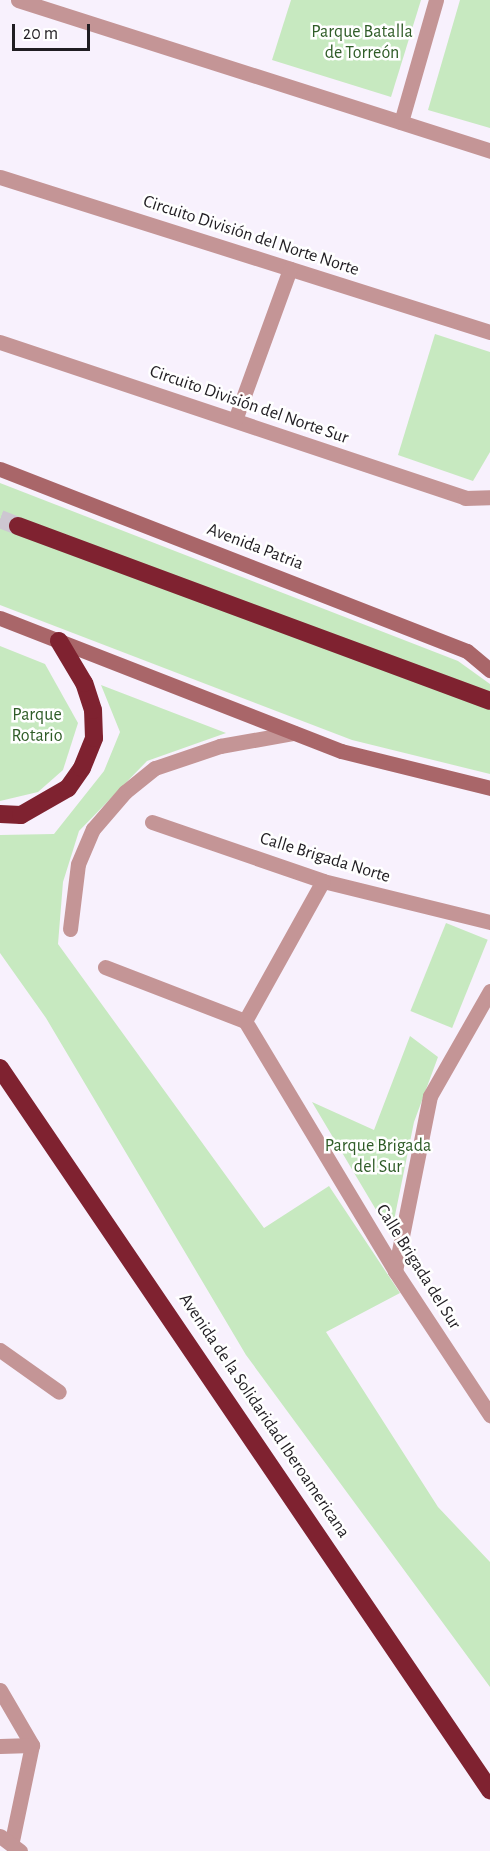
<!DOCTYPE html>
<meta charset="utf-8">
<style>
body{margin:0}
#map{position:relative;width:490px;height:1851px;overflow:hidden;background:#f8f1fd;font-family:"Alegreya Sans",sans-serif}
div>[style]{position:absolute}
[style*='--x']{left:calc(var(--x)*1px);top:calc(var(--y)*1px);width:calc(var(--w)*1px);rotate:calc(var(--a)*1deg)}
.green>*{inset:0;background:#c7e9c0;transform-origin:0 0}
.highway-tunnel>*{height:18px;margin-top:-9px;transform-origin:0;background:repeating-linear-gradient(90deg,#cdc7d1 0 18px,transparent 0 27px)}
.street>*{height:15px;margin:-7.5px;padding:0 7.5px;transform-origin:7.5px;border-radius:7.5px;background:#c49596}
.secondary>*{height:15px;margin:-7.5px;padding:0 7.5px;transform-origin:7.5px;border-radius:7.5px;background:#a96669}
.highway>*{height:18px;margin:-9px;padding:0 9px;transform-origin:9px;border-radius:9px;background:#7f2230}
span{translate:-50% -50%;white-space:nowrap;text-align:center;line-height:1.15;-webkit-text-stroke:5px #fff;paint-order:stroke}
.park-label{font-size:18px;color:#2f5c27}
.street-label{font-size:18px;color:#201d22}
.scale{position:absolute;left:12px;top:24px;width:78px;height:27px;box-sizing:border-box;border:3px solid #201d22;border-top:0;padding-left:8px;font-size:18px;line-height:21px;white-space:nowrap;color:#201d22;-webkit-text-stroke:4px #fff;paint-order:stroke}
</style>
<div id="map">
<div class="green">
<i style="clip-path:polygon(291px 0,421px 0,391px 97px,272px 60px)"></i>
<i style="clip-path:polygon(460px 0,490px 0,490px 128px,428px 110px)"></i>
<i style="clip-path:polygon(435px 334px,490px 352px,490px 452px,473px 481px,398px 455px)"></i>
<i style="clip-path:polygon(0 483px,458px 661px,490px 684px,490px 774px,352px 740px,0 605px)"></i>
<i style="clip-path:polygon(0 646px,45px 664px,78px 723px,63px 770px,38px 792px,0 801px)"></i>
<i style="clip-path:polygon(101px 685px,226px 733px,147px 761px,79px 831px,63px 882px,58px 944px,264px 1228px,329px 1186px,400px 1293px,326px 1332px,438px 1507px,490px 1562px,490px 1687px,246px 1355px,46px 1018px,0 953px,0 835px,54px 834px,104px 771px,120px 732px)"></i>
<i style="left:446px;top:923px;width:45px;height:95px;rotate:22deg"></i>
<i style="clip-path:polygon(410px 1036px,438px 1057px,414px 1122px,391px 1235px,312px 1102px,374px 1130px)"></i>
</div>
<div class="highway-tunnel">
<i style="--x:0;--y:519;--w:19;--a:21"></i>
</div>
<div class="street">
<i style="--x:18;--y:0;--w:496;--a:17.7"></i>
<i style="--x:401;--y:122;--w:127;--a:-74"></i>
<i style="--x:0;--y:177;--w:514;--a:17.55"></i>
<i style="--x:0;--y:342;--w:490;--a:18.5"></i>
<i style="--x:465;--y:498;--w:25;--a:-2"></i>
<i style="--x:235;--y:420;--w:161;--a:-70"></i>
<i style="--x:152;--y:822;--w:181;--a:19"></i>
<i style="--x:323;--y:881;--w:172;--a:13.8"></i>
<i style="--x:70;--y:929;--w:65;--a:-83"></i>
<i style="--x:78;--y:864;--w:38;--a:-67"></i>
<i style="--x:93;--y:829;--w:49;--a:-49.1"></i>
<i style="--x:125;--y:792;--w:38;--a:-39"></i>
<i style="--x:155;--y:768;--w:69;--a:-18.7"></i>
<i style="--x:220;--y:746;--w:75;--a:-10"></i>
<i style="--x:105;--y:967;--w:150;--a:21.1"></i>
<i style="--x:245;--y:1021;--w:292;--a:59"></i>
<i style="--x:395;--y:1271;--w:173;--a:56.6"></i>
<i style="--x:245;--y:1021;--w:160;--a:-60.9"></i>
<i style="--x:395;--y:1271;--w:178;--a:-78.7"></i>
<i style="--x:430;--y:1096;--w:121;--a:-60.3"></i>
<i style="--x:0;--y:1350;--w:72;--a:35.4"></i>
<i style="--x:0;--y:1690;--w:64;--a:59.8"></i>
<i style="--x:32;--y:1745;--w:98;--a:101.8"></i>
<i style="--x:0;--y:1746;--w:32;--a:-2"></i>
<i style="--x:0;--y:1836;--w:25;--a:37"></i>
</div>
<div class="secondary">
<i style="--x:0;--y:469;--w:501;--a:21.29"></i>
<i style="--x:467;--y:651;--w:30;--a:40"></i>
<i style="--x:0;--y:618;--w:366;--a:21.3"></i>
<i style="--x:341;--y:751;--w:154;--a:13.9"></i>
</div>
<div class="highway">
<i style="--x:18;--y:526;--w:503;--a:20.34"></i>
<i style="--x:0;--y:814;--w:21;--a:3"></i>
<i style="--x:21;--y:815;--w:54;--a:-29.9"></i>
<i style="--x:68;--y:788;--w:24;--a:-55"></i>
<i style="--x:82;--y:768;--w:32;--a:-68"></i>
<i style="--x:94;--y:738;--w:28;--a:-92"></i>
<i style="--x:93;--y:710;--w:28;--a:-108"></i>
<i style="--x:84;--y:683;--w:49;--a:-120.8"></i>
<i style="--x:0;--y:1068;--w:873;--a:55.84"></i>
</div>
<div class="park-label">
<span style="left:362px;top:43px">Parque Batalla<br>de Torreón</span>
<span style="left:37px;top:726px">Parque<br>Rotario</span>
<span style="left:378px;top:1157px">Parque Brigada<br>del Sur</span>
</div>
<div class="street-label">
<span style="left:251px;top:236px;rotate:18deg">Circuito División del Norte Norte</span>
<span style="left:249px;top:405px;rotate:19deg">Circuito División del Norte Sur</span>
<span style="left:255px;top:547px;rotate:21deg">Avenida Patria</span>
<span style="left:325px;top:858px;rotate:17deg">Calle Brigada Norte</span>
<span style="left:418px;top:1267px;rotate:58deg">Calle Brigada del Sur</span>
<span style="left:264px;top:1416px;rotate:56deg">Avenida de la Solidaridad Iberoamericana</span>
</div>
<div class="scale">20 m</div>
</div>
